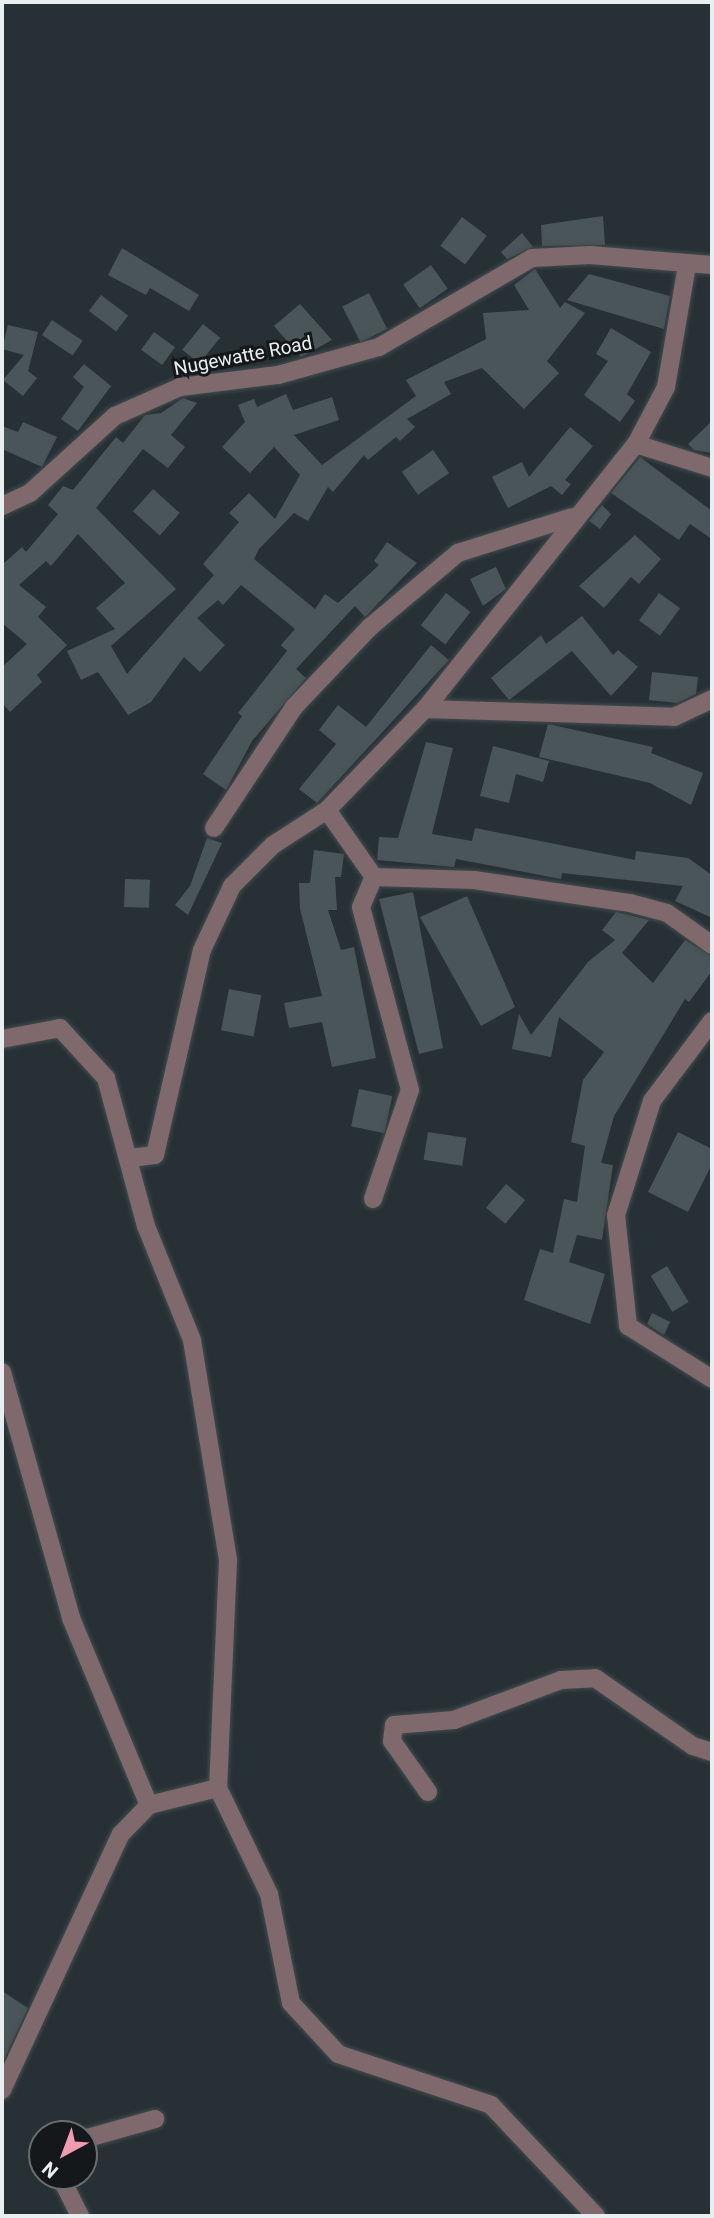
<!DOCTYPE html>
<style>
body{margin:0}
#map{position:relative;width:714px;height:2218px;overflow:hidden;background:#273135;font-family:Roboto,sans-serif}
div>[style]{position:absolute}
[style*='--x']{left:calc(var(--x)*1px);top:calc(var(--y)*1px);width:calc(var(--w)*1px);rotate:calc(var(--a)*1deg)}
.building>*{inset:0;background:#4a5559;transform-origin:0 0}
.roads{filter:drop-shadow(0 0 2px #424c4f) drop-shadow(0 0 2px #424c4f)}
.minor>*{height:18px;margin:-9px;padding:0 9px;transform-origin:9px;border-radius:9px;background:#7f696d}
span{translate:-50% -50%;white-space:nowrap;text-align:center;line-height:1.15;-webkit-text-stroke:6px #14181a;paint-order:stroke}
.street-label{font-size:19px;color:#e9eff1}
.frame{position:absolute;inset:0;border:4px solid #e9eff1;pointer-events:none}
.north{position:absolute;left:28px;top:2120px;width:70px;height:70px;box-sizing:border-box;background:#14181a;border:2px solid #696e70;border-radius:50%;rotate:221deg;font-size:19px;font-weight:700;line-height:28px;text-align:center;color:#e9eff1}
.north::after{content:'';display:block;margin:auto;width:24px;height:32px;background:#f29aae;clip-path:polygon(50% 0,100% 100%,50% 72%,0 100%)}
</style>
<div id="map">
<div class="building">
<i style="clip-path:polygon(603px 216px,605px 245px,542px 246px,541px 225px)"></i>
<i style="left:462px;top:217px;width:31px;height:36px;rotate:37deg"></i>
<i style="clip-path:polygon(522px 233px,533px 247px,507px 259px,501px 252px)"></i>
<i style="clip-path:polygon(122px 248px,199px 295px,189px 311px,150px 288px,146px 295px,108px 275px)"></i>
<i style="left:431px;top:265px;width:29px;height:34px;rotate:55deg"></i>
<i style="clip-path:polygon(535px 269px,560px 308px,565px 302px,585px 313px,547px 361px,559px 373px,524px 409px,482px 368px,444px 382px,451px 394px,407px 419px,415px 427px,400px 441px,396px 437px,368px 460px,364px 455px,333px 492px,328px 487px,308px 521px,294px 513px,259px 549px,254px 559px,315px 609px,325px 594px,338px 603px,379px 565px,374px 561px,387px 542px,417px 563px,365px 617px,355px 606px,296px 669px,306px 678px,252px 741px,226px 790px,203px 774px,242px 716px,238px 713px,287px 651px,281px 645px,295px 629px,241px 585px,223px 605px,218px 600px,197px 618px,225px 645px,200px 672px,184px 657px,151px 702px,128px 715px,98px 672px,81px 680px,67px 651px,115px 629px,96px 608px,125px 583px,78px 534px,51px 566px,46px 561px,19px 585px,46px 607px,38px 617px,67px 645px,37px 675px,42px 682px,10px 712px,2px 703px,2px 667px,27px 644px,2px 623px,2px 565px,22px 547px,26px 552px,58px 514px,48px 505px,63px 486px,73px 490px,116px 437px,123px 443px,145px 415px,161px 413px,183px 398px,197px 403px,171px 435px,185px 447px,168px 468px,143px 449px,96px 508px,176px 589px,111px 646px,127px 674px,214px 575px,203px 564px,239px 522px,229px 513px,249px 493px,275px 519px,300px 475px,274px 447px,250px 473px,222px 447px,245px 422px,238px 405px,254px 399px,257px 407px,286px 394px,293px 410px,332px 397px,339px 420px,294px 435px,322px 465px,416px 396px,406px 380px,486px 339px,483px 313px,529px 310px,514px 285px)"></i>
<i style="clip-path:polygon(589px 274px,670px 296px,664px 329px,567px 300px)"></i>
<i style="left:369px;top:293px;width:40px;height:30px;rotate:63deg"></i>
<i style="left:101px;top:295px;width:34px;height:20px;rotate:37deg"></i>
<i style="clip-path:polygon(300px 304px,332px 340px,301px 357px,274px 326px)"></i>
<i style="left:52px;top:320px;width:37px;height:18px;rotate:34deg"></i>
<i style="left:203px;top:324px;width:22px;height:33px;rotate:39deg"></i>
<i style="clip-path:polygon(8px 325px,38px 332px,28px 371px,37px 378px,23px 396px,3px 380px,24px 355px,2px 349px)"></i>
<i style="clip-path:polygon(611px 328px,651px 352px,627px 394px,635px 401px,620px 422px,584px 395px,608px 361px,596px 354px)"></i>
<i style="left:154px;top:332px;width:26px;height:22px;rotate:36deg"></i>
<i style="clip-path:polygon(84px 364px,111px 386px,78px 431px,61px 419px,84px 387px,73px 377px)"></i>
<i style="clip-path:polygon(712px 421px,712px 453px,694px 450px,688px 444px)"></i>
<i style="clip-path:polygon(23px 422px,57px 437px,42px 467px,2px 449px,2px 426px,18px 432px)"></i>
<i style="clip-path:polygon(570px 427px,593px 446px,565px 480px,571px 484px,562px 495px,551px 486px,508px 508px,492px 477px,522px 462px,529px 477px)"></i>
<i style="left:433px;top:450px;width:28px;height:38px;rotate:55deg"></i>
<i style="clip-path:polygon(640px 457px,712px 511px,712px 539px,690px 524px,679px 540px,611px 493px)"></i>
<i style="left:153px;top:489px;width:36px;height:30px;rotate:42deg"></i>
<i style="clip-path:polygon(602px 505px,611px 514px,600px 529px,589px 521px)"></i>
<i style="clip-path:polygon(635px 535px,661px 559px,639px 584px,631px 577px,604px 608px,579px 586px)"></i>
<i style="clip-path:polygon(496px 567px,506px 589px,483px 606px,470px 579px)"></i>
<i style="left:446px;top:593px;width:31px;height:41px;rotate:38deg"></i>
<i style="left:659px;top:593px;width:26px;height:34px;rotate:36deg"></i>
<i style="clip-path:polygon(582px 616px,613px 655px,618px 650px,638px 667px,611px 696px,572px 651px,509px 700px,491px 678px,541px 635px,546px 644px)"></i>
<i style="clip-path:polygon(431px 645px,449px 660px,317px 803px,299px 789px,336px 744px,319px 730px,338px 705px,366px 727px)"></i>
<i style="clip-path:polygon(652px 672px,698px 677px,696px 694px,677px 703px,649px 700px)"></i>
<i style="clip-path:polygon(548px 724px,653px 747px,651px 753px,703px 773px,691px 805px,650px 783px,539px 757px)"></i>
<i style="clip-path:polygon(426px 742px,453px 748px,432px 834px,472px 841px,475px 828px,635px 860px,636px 851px,688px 858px,712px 875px,712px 918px,675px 901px,683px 886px,562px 873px,561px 879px,456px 859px,454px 867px,377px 860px,379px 837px,398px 838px)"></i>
<i style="clip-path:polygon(493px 746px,549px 761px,543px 782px,516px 774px,509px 803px,480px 796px)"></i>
<i style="clip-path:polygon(207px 838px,222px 843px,188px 915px,175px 905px,190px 886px)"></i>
<i style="clip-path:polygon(314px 850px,344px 854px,341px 877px,335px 877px,337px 910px,328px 910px,341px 950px,354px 947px,376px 1058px,332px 1067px,322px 1022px,289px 1028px,284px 1003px,322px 996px,300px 909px,299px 883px,310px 883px)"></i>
<i style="left:125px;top:879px;width:25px;height:28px;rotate:2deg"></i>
<i style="clip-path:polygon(413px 892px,443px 1048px,419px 1054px,379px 899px)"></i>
<i style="clip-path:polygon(467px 896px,515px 1007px,481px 1026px,420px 917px)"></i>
<i style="clip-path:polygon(616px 912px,649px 920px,622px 953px,653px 983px,685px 940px,712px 956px,712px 971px,689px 1002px,685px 999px,614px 1116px,601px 1163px,613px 1165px,602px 1240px,577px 1235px,569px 1262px,605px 1274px,590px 1324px,524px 1300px,540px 1249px,553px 1253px,564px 1199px,577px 1202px,585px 1146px,571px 1142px,583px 1080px,604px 1052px,559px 1017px,551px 1057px,512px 1049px,519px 1014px,531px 1035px,588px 962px,615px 940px,602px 930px)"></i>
<i style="left:229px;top:989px;width:33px;height:42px;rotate:11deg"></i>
<i style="left:359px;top:1089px;width:34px;height:38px;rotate:12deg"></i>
<i style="left:428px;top:1132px;width:39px;height:28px;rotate:9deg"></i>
<i style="clip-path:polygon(678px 1132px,712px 1149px,712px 1164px,688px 1212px,648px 1192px)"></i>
<i style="left:506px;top:1184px;width:25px;height:31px;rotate:40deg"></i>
<i style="left:667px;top:1266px;width:42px;height:19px;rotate:59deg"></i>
<i style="clip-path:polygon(652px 1313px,670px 1322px,664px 1335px,647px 1324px)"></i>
<i style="clip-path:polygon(2px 1991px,28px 2008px,2px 2064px)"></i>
</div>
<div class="roads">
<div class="minor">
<i style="--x:636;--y:444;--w:80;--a:17.5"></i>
<i style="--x:2;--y:506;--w:31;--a:-25"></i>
<i style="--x:30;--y:493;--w:115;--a:-42.2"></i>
<i style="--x:115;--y:416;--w:71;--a:-24"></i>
<i style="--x:180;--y:387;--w:99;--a:-7"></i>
<i style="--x:278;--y:375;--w:105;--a:-15.5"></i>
<i style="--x:379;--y:347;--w:177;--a:-30.2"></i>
<i style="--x:532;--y:258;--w:58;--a:-3"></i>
<i style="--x:590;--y:255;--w:122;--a:4.7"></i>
<i style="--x:425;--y:709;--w:339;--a:-51.5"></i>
<i style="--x:636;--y:444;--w:64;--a:-62.2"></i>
<i style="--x:666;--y:387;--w:124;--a:-80.2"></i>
<i style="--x:327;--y:810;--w:82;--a:55"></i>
<i style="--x:374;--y:877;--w:100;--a:1.7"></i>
<i style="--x:474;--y:880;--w:158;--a:8.4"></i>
<i style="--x:630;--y:903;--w:38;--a:15"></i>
<i style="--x:667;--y:913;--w:55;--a:35.4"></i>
<i style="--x:214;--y:828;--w:145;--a:-56.5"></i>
<i style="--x:294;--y:707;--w:110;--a:-46.5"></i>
<i style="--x:370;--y:627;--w:115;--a:-40.1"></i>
<i style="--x:458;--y:553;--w:120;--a:-17.5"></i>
<i style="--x:712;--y:1021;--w:100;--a:126.9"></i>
<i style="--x:652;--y:1101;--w:120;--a:107.5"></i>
<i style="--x:616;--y:1215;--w:112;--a:83.8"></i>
<i style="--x:628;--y:1326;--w:99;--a:32.2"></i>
<i style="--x:2;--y:1039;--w:59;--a:-10.7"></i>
<i style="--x:60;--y:1028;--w:68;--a:47.4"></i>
<i style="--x:106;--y:1078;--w:153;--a:74.9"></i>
<i style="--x:146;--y:1226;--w:123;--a:68"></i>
<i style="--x:192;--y:1340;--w:223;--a:80.7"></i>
<i style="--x:228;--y:1560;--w:228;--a:92.5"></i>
<i style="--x:218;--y:1788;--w:118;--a:64.3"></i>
<i style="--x:269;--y:1894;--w:111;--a:78.6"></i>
<i style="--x:291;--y:2003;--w:69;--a:47.3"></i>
<i style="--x:338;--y:2054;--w:161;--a:18.4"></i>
<i style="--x:491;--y:2105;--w:153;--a:46.6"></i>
<i style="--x:130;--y:1158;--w:25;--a:-7"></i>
<i style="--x:155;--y:1155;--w:210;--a:-77.1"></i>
<i style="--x:202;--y:950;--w:71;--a:-64.9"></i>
<i style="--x:232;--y:886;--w:58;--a:-45"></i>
<i style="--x:273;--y:845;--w:64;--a:-32.9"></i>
<i style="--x:327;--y:810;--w:141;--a:-45.9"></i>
<i style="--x:425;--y:709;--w:249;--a:1.8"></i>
<i style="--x:674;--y:717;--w:42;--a:-25.3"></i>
<i style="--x:373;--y:1199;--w:115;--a:-71.3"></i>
<i style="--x:410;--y:1090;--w:189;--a:-105"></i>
<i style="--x:361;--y:907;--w:33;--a:-67"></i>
<i style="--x:2;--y:1372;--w:255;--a:74.3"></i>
<i style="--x:71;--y:1618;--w:203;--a:67.4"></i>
<i style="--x:428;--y:1792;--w:62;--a:-125.2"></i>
<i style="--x:392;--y:1741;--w:16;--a:-83"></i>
<i style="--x:394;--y:1725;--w:60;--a:-4.8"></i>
<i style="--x:454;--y:1720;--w:114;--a:-20.5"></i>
<i style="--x:561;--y:1680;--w:34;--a:-3"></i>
<i style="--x:595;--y:1678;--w:119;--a:34.8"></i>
<i style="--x:693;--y:1746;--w:20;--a:18"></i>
<i style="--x:2;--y:2090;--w:282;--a:-65.1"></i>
<i style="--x:121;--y:1834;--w:40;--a:-46"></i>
<i style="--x:149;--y:1805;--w:71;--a:-13.8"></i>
<i style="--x:84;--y:2139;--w:74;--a:-15.7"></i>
<i style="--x:60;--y:2176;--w:45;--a:63.4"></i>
</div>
</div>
<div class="street-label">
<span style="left:243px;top:356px;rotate:-11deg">Nugewatte Road</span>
</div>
<div class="frame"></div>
<div class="north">N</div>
</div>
